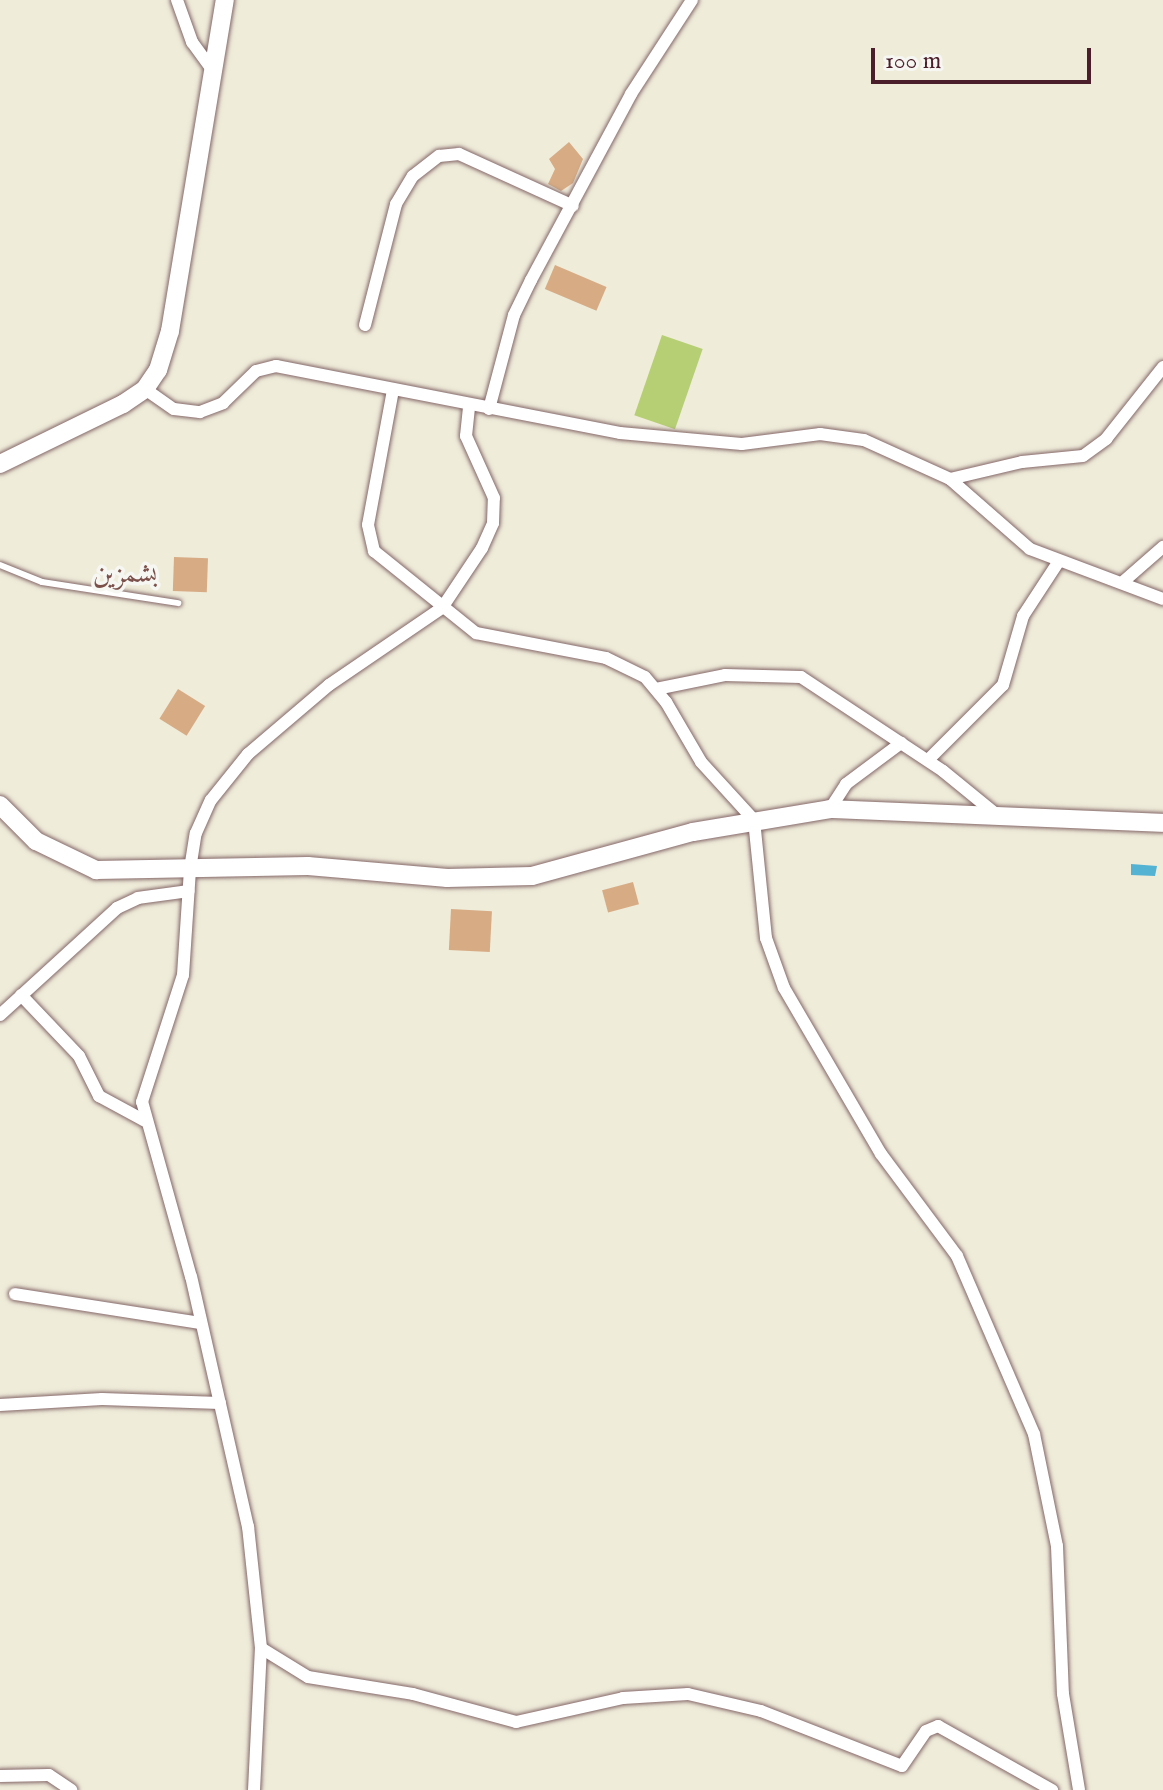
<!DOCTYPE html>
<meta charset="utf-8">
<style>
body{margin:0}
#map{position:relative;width:1163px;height:1790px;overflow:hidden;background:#efecda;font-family:"IM FELL English",Amiri,serif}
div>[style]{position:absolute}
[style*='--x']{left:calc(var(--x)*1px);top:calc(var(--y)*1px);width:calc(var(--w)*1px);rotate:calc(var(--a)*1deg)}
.green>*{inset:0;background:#b6cf74;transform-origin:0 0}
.water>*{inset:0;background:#54b2d3}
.building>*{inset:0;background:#d7ac85;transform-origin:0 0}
.roads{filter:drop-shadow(0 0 2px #846768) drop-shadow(0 0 2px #846768)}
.lane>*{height:6px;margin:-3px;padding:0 3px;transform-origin:3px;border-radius:3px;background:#fff}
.street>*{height:12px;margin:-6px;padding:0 6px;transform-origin:6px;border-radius:6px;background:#fff}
.secondary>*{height:18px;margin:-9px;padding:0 9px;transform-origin:9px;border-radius:9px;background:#fff}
span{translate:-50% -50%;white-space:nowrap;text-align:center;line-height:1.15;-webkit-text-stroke:7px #f6f6f2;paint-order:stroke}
.quarter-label{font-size:28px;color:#7b504a}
.scale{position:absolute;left:871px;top:48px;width:220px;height:36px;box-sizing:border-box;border:4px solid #4a1f2b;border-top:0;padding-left:10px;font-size:24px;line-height:28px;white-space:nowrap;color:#4a1f2b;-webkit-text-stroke:6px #f6f6f2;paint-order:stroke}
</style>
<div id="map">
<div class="green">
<i style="left:662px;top:335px;width:43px;height:85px;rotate:19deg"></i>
</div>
<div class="water">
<i style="clip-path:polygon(1131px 864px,1157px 866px,1155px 876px,1131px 875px)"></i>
</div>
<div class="building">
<i style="clip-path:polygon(569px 142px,583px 159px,573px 183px,561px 191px,548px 184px,555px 169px,549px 159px)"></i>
<i style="left:555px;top:265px;width:56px;height:26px;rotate:23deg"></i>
<i style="left:174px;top:557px;width:34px;height:34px;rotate:2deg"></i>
<i style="left:178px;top:689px;width:32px;height:35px;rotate:32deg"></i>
<i style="left:633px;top:882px;width:23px;height:32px;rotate:75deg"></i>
<i style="left:451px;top:909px;width:41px;height:41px;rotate:3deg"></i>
</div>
<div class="roads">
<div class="lane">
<i style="--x:0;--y:565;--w:45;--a:22"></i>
<i style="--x:42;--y:582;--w:138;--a:8.8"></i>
</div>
<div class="street">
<i style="--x:177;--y:0;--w:45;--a:70.3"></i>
<i style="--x:192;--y:42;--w:39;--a:54"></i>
<i style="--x:365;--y:325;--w:125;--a:-75.6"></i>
<i style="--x:396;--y:204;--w:33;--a:-59"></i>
<i style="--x:413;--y:176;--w:33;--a:-38"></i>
<i style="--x:439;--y:156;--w:20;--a:-6"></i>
<i style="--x:459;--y:154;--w:125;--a:24.5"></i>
<i style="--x:145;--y:389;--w:35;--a:35"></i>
<i style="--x:174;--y:409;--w:26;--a:7"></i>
<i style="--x:200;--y:412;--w:25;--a:-21"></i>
<i style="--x:223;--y:403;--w:46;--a:-44.1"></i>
<i style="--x:256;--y:371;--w:21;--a:-14"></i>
<i style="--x:276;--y:366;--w:350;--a:11"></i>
<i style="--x:620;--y:433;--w:122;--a:5.2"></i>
<i style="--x:742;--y:444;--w:79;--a:-7.3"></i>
<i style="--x:820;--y:434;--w:44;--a:7.8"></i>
<i style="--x:864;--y:440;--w:94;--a:24.4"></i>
<i style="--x:950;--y:479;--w:106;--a:41.2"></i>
<i style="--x:1030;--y:549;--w:142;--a:20.6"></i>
<i style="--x:393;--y:390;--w:137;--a:100.5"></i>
<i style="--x:368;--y:525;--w:27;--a:77"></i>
<i style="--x:374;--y:551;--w:131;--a:38.8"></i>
<i style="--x:476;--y:633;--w:132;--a:10.9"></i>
<i style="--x:606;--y:658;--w:43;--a:26"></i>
<i style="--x:645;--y:677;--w:33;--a:50"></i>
<i style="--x:666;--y:702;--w:69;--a:59.7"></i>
<i style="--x:701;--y:762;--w:79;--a:47.6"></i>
<i style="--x:754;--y:820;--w:119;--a:84.2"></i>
<i style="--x:766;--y:938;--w:53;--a:70.2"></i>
<i style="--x:784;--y:988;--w:192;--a:59.7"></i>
<i style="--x:881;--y:1154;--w:127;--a:53.3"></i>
<i style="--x:957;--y:1256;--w:194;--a:66.6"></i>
<i style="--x:1034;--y:1434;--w:114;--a:78.4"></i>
<i style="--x:1057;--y:1546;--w:148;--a:87.7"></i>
<i style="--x:1063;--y:1694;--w:97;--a:80.5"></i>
<i style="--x:489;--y:409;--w:97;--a:-75.1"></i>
<i style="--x:514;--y:315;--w:39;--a:-64"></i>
<i style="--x:531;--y:280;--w:211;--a:-61.7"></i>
<i style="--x:631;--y:94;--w:112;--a:-57"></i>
<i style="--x:950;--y:479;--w:74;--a:-13.3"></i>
<i style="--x:1022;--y:462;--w:61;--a:-5.6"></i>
<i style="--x:1083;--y:456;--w:29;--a:-36"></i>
<i style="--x:1106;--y:439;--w:92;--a:-51.6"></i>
<i style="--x:1124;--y:581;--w:52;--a:-41.1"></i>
<i style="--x:656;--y:689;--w:70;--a:-11.5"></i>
<i style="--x:725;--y:675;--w:76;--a:1.5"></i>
<i style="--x:801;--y:677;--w:170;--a:33.5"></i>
<i style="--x:943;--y:771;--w:70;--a:39.2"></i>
<i style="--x:928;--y:760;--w:106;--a:-45"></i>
<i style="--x:1003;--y:685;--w:72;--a:-73.8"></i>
<i style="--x:1023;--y:616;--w:66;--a:-56.8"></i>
<i style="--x:830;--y:809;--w:30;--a:-57"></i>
<i style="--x:846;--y:784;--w:69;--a:-36.7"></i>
<i style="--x:21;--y:995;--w:84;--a:46.4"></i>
<i style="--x:79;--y:1056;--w:45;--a:63.4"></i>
<i style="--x:99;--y:1096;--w:52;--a:28.5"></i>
<i style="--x:0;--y:1015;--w:159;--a:-42.4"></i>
<i style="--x:117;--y:908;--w:23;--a:-25"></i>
<i style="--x:138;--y:898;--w:51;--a:-7.8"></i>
<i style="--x:15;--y:1294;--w:188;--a:8.9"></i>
<i style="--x:0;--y:1405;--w:102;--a:-3.4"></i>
<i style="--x:102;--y:1399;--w:118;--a:1.9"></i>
<i style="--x:261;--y:1648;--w:55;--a:31.7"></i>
<i style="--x:308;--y:1677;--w:106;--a:9.2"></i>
<i style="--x:413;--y:1694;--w:107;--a:15.2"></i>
<i style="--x:516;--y:1722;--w:110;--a:-12.6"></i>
<i style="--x:623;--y:1698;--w:65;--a:-3.5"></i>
<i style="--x:688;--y:1694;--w:75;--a:13.1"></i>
<i style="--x:761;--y:1711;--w:151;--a:21.3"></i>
<i style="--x:902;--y:1766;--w:42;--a:-55.6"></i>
<i style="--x:926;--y:1731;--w:13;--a:-23"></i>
<i style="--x:938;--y:1726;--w:131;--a:29.3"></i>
<i style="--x:0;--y:1776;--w:49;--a:-1.2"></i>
<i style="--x:49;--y:1775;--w:27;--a:34"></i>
<i style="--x:254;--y:1790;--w:142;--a:-87.2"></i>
<i style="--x:261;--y:1648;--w:122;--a:-96.1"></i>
<i style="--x:248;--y:1527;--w:256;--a:-102.8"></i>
<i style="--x:191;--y:1277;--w:182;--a:-105.6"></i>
<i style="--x:142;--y:1102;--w:133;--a:-72.1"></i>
<i style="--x:183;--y:975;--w:106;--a:-86.2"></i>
<i style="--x:190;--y:869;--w:36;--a:-81"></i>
<i style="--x:196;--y:833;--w:36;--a:-66"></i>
<i style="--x:211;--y:800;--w:59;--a:-51.2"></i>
<i style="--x:248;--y:754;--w:106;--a:-40.4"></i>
<i style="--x:329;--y:685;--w:137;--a:-34.3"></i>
<i style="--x:442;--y:608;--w:72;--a:-56.3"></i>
<i style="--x:482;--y:548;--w:27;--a:-66"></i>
<i style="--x:493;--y:523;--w:25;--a:-88"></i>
<i style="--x:494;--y:498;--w:68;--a:-114.3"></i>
<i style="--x:466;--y:436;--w:30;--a:-84"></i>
</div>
<div class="secondary">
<i style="--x:0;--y:464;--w:137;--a:-26"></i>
<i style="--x:123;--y:404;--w:27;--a:-34"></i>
<i style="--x:145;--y:389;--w:23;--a:-56"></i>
<i style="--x:158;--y:370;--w:41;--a:-72.9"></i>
<i style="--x:170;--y:331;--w:336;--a:-80.6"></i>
<i style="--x:0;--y:805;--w:51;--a:45"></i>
<i style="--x:36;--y:841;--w:67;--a:25.8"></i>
<i style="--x:96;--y:870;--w:212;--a:-1.1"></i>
<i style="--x:308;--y:866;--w:140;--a:4.9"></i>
<i style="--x:447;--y:878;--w:85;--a:-1.3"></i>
<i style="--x:532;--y:876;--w:167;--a:-15.3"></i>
<i style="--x:693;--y:832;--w:139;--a:-9.5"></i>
<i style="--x:830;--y:809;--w:333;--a:2.4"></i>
</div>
</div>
<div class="quarter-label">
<span style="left:125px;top:575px">بشمزين</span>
</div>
<div class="scale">100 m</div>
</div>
